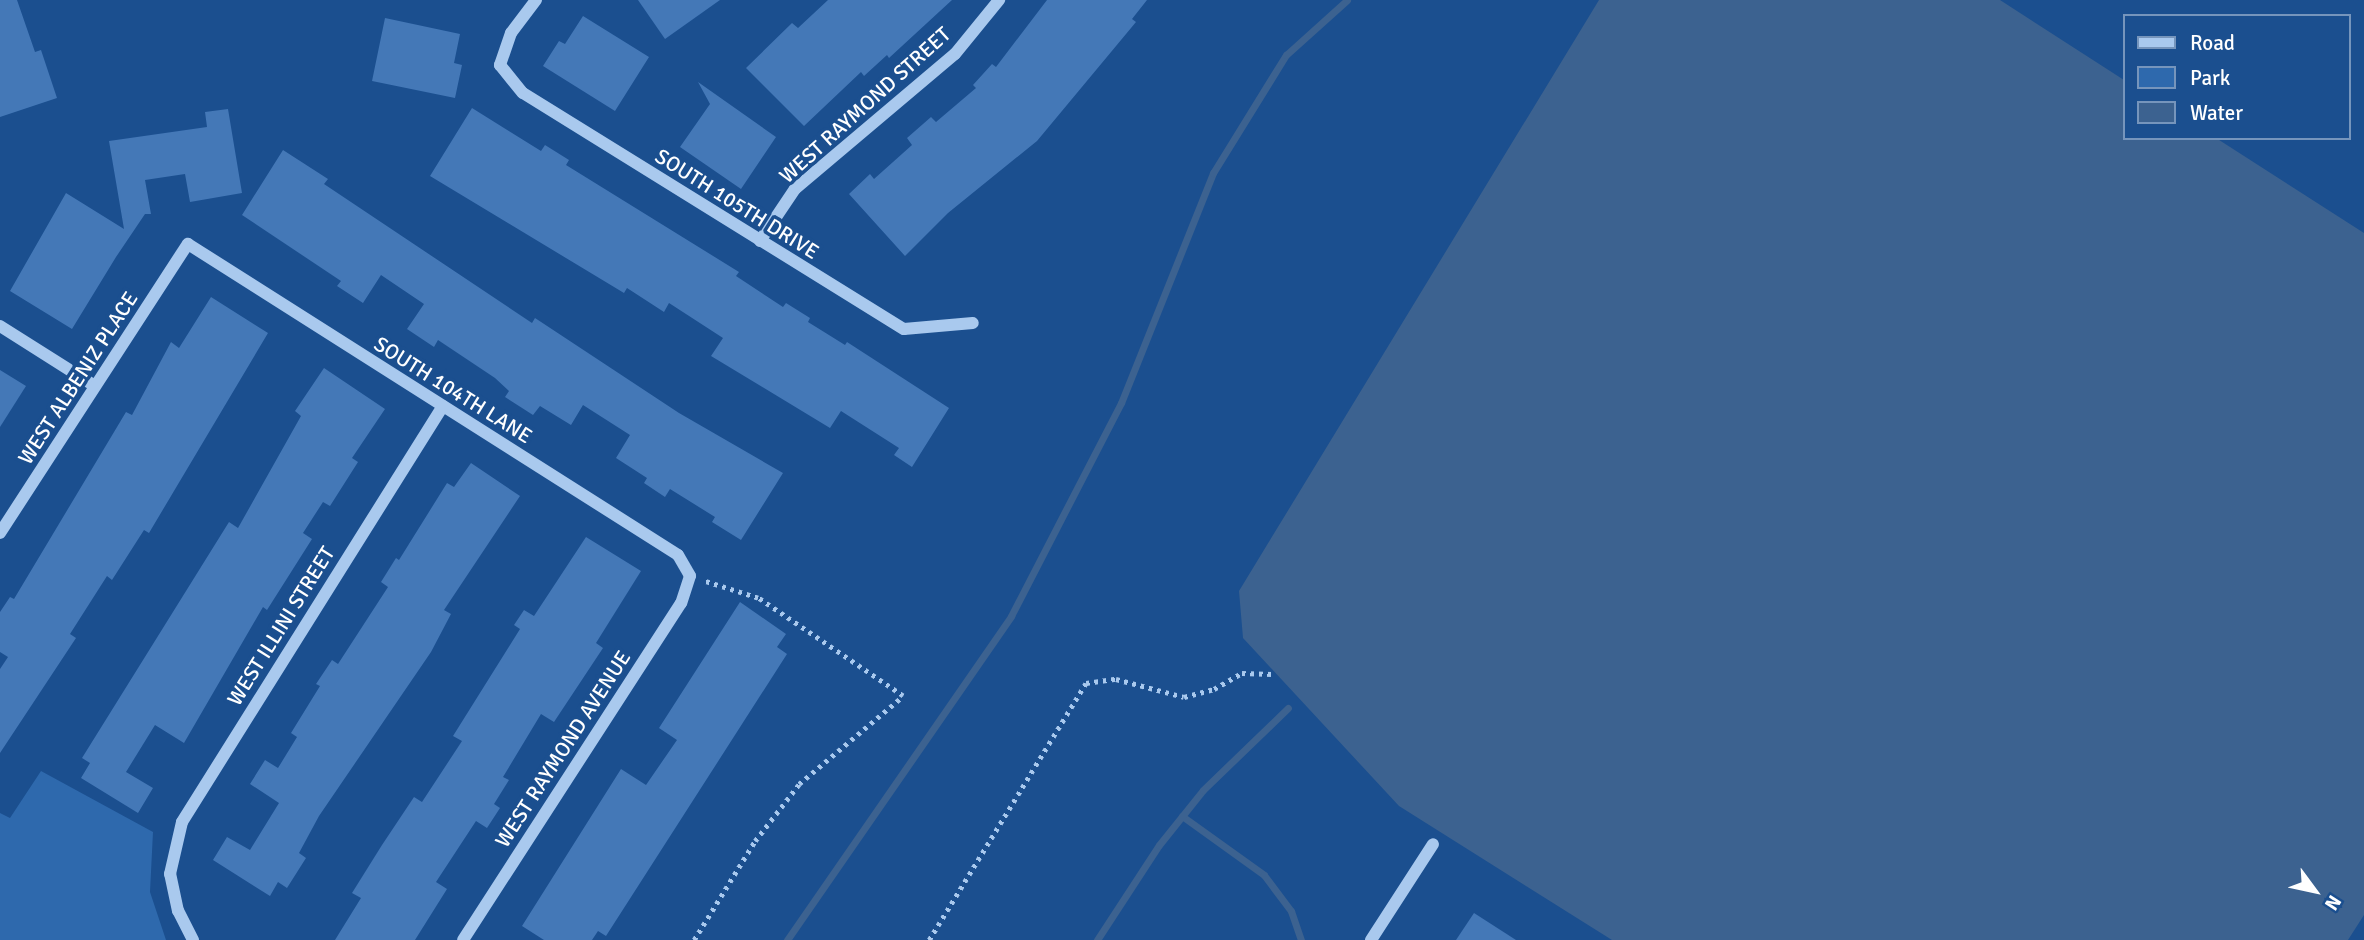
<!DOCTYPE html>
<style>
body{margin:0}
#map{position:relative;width:2364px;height:940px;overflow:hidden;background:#1b4f8f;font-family:Signika,sans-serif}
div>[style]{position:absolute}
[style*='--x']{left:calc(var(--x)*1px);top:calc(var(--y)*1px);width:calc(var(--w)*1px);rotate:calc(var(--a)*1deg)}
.green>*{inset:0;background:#2e69ad}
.water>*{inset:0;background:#3c6290}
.stream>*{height:7px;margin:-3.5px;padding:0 3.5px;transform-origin:3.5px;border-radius:3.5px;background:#3c6290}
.building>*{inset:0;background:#4478b7}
.path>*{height:4.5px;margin-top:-2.25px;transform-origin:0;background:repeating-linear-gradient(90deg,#a9c9ee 0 3.5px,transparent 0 8.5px)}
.minor>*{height:12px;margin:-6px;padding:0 6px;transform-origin:6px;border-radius:6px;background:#a9c9ee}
span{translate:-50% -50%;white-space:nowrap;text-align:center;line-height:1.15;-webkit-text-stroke:7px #1b4f8f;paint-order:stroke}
.street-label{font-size:21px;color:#fff}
.legend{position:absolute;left:2123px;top:14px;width:228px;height:126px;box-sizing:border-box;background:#1b4f8f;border:2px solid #7695bc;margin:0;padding:9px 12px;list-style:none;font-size:21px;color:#fff}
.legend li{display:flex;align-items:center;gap:14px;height:35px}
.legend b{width:35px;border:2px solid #7695bc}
.north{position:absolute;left:2280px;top:856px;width:70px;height:70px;-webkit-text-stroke:5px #1b4f8f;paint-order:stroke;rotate:123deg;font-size:19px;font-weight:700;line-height:28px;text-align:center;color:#fff}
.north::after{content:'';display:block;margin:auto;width:24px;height:32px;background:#fff;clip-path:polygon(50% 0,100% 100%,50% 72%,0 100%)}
</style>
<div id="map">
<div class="green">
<i style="clip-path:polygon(41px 771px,153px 832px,150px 892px,166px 940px,0 940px,0 813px,10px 818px)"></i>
</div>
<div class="water">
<i style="clip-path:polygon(1599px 0,2000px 0,2124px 80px,2124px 138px,2216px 138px,2364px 233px,2364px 915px,2348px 940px,1612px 940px,1399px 806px,1243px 638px,1239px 591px)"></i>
</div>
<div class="stream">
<i style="--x:1182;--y:816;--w:101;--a:35.7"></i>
<i style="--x:1264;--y:875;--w:45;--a:53.1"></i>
<i style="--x:1291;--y:911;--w:31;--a:71"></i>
<i style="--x:787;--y:940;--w:394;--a:-55.3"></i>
<i style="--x:1011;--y:616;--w:240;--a:-62.7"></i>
<i style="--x:1121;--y:403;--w:248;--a:-68.2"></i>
<i style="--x:1213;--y:173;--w:139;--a:-58.3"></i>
<i style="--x:1286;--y:55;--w:82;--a:-42"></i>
<i style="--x:1097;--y:940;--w:113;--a:-56.9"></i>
<i style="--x:1159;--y:845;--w:70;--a:-51.3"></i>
<i style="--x:1203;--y:790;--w:118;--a:-44"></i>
</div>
<div class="building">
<i style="clip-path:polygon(0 0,17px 0,35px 52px,41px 50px,57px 98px,0 117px)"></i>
<i style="clip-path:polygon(638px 0,720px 0,665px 39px)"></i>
<i style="clip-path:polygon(828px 0,952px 0,889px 58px,887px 55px,864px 76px,861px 72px,804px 126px,746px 68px,792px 23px,798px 28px)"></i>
<i style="clip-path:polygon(1047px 0,1147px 0,1132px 19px,1136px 22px,1037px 141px,948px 213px,905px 256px,849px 194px,870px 174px,874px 179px,912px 145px,907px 138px,931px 117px,936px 122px,976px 88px,973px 85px,992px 64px,996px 67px)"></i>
<i style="clip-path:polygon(583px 16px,649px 57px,615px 111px,543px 66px,559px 41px,565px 44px)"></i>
<i style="clip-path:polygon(385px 18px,460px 34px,454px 63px,462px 65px,455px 98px,372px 81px)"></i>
<i style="clip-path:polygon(698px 82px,776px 137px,741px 189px,680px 147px,710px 104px)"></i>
<i style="clip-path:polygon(472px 108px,541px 151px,545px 145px,569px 160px,566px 165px,739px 272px,736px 276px,783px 307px,786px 303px,810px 318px,808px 322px,845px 345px,847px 342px,949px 408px,912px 467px,894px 455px,899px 448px,841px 411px,830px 428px,711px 356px,723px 338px,669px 303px,664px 312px,627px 288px,624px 293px,430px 176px)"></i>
<i style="clip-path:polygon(228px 109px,242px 193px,190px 202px,185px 174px,145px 180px,151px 214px,145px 214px,116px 257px,72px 329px,10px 291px,66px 193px,124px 229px,109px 141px,207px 127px,205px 112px)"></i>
<i style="clip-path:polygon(283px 150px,328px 179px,324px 184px,532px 323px,535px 318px,679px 413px,783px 473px,741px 540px,712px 522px,715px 517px,670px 489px,665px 497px,644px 483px,647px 478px,616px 458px,630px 435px,583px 405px,571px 425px,540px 406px,533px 415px,505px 397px,509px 391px,495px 378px,438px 340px,434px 347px,407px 329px,424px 304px,381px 275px,363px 303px,337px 286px,341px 281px,242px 215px)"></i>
<i style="clip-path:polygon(211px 297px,268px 333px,149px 533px,144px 530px,112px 580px,107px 576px,70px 634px,76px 638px,0 753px,0 669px,8px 657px,0 652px,0 612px,10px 597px,14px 599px,126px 412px,132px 415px,171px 342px,179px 348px)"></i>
<i style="clip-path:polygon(324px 368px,385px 409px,352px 458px,358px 462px,330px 506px,323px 502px,303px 533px,312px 539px,267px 610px,263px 607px,184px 743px,155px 725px,126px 772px,153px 788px,138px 813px,81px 778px,90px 763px,82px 758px,229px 522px,238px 528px,301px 416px,295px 411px)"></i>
<i style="clip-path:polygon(0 370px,26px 386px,0 427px)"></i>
<i style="clip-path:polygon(471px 463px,520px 496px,444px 610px,451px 614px,431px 652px,319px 816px,299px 853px,306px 858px,287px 888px,278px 882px,270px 896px,213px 860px,227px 837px,250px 850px,279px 803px,250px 784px,265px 760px,278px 768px,297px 737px,291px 733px,320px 686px,316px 684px,332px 660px,338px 664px,388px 587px,381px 582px,396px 558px,399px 560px,447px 483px,454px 487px)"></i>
<i style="clip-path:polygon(586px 537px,641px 571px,596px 643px,603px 648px,554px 722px,541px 714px,503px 777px,509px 780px,494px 804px,500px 808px,487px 828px,476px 821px,436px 882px,447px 889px,415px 940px,335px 940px,361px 898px,352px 893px,382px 845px,414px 797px,422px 802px,462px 741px,453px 736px,520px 629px,514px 625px,524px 610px,534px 616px)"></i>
<i style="clip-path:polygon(740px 602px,786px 634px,777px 647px,787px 654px,606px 936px,598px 931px,592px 940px,544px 940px,522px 926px,621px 769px,646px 785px,677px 740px,659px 728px)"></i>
<i style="clip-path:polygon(1474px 913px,1516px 940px,1456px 940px)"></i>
</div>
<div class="path">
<i style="--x:694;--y:940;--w:116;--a:-58.4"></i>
<i style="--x:755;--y:841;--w:72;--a:-52.3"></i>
<i style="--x:799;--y:784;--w:136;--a:-40.2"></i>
<i style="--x:903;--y:696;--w:175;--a:-145.9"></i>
<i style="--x:758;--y:598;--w:57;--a:-162.5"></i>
<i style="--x:929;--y:940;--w:301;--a:-58.6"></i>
<i style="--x:1086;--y:683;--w:30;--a:-8"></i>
<i style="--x:1116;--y:679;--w:70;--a:14.8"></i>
<i style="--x:1184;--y:697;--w:31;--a:-15"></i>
<i style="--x:1214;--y:689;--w:32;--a:-30"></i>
<i style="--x:1242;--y:673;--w:31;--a:2"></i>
</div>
<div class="minor">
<i style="--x:536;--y:0;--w:41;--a:127.1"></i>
<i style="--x:511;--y:33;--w:34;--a:109"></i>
<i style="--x:500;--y:65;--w:36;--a:51"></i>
<i style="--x:523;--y:93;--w:448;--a:31.8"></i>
<i style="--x:904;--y:329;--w:69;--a:-5"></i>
<i style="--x:760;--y:241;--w:63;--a:-56.1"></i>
<i style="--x:795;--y:189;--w:209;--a:-40.2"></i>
<i style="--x:955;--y:54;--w:70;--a:-50.8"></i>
<i style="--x:0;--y:326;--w:112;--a:32.3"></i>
<i style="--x:0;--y:533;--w:345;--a:-57"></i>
<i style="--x:188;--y:244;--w:580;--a:32.4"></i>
<i style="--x:678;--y:555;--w:24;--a:60"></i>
<i style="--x:690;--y:576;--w:28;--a:108"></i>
<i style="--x:681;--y:603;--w:401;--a:122.9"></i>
<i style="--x:193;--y:940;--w:33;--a:-117"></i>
<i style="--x:178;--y:911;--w:38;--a:-102"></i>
<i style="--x:170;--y:874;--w:53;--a:-77"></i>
<i style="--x:182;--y:822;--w:491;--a:-57.9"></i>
<i style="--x:1371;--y:940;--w:114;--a:-57.1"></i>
</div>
<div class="street-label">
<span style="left:865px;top:105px;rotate:-42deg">WEST RAYMOND STREET</span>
<span style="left:737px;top:204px;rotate:32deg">SOUTH 105TH DRIVE</span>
<span style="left:78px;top:378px;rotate:-57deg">WEST ALBENIZ PLACE</span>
<span style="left:453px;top:390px;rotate:32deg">SOUTH 104TH LANE</span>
<span style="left:281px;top:626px;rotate:-58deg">WEST ILLINI STREET</span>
<span style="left:563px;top:749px;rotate:-57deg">WEST RAYMOND AVENUE</span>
</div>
<ul class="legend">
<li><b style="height:9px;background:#a9c9ee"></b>Road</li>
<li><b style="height:19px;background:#2e69ad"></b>Park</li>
<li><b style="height:19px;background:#3c6290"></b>Water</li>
</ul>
<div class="north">N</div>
</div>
